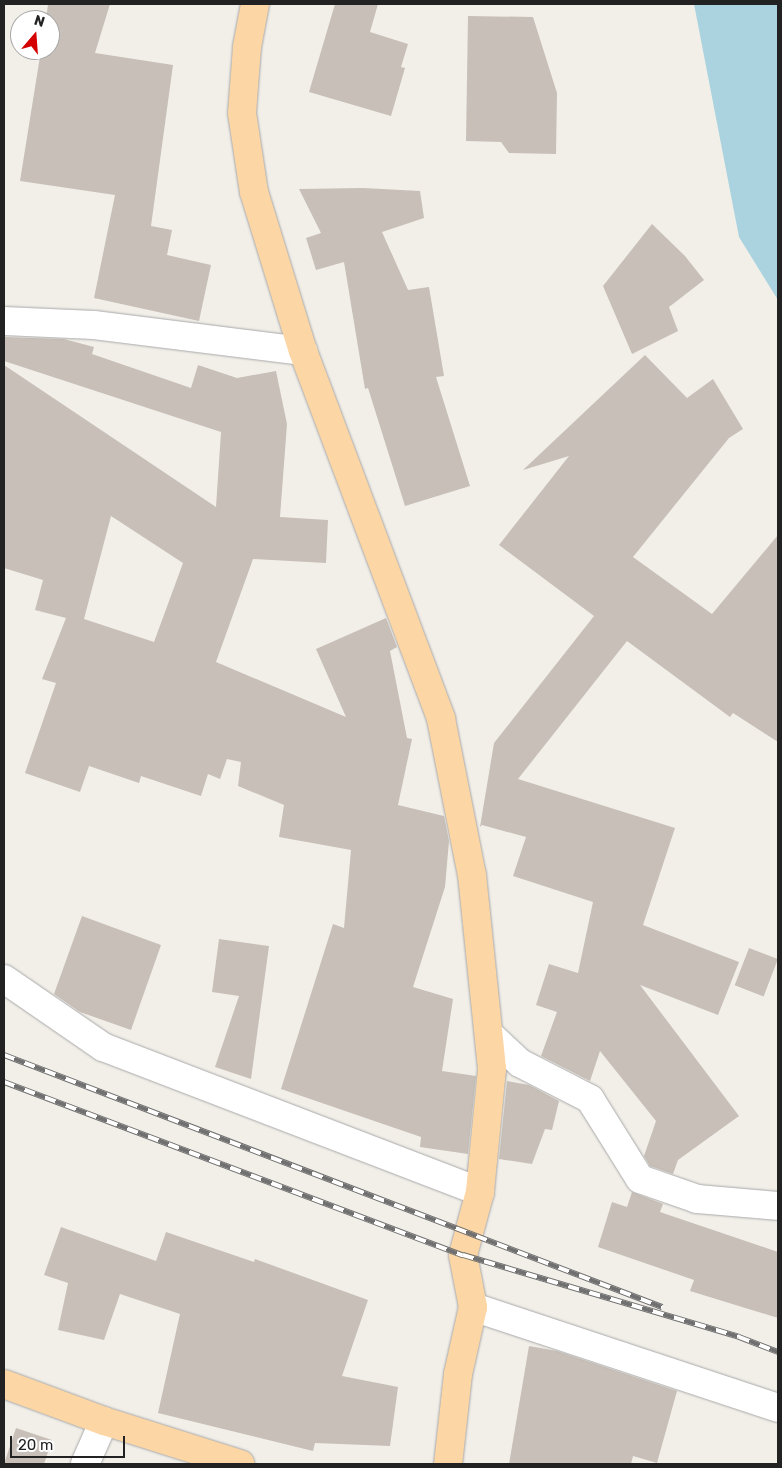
<!DOCTYPE html>
<style>
body{margin:0}
#map{position:relative;width:782px;height:1468px;overflow:hidden;background:#f2efe9;font-family:Rubik,sans-serif}
div>[style]{position:absolute}
[style*='--x']{left:calc(var(--x)*1px);top:calc(var(--y)*1px);width:calc(var(--w)*1px);rotate:calc(var(--a)*1deg)}
.water>*{inset:0;background:#aad3df}
.building>*{inset:0;background:#c7bfb8;transform-origin:0 0}
.roads{filter:drop-shadow(0 0 1px #a9a9a9) drop-shadow(0 0 1px #a9a9a9)}
.minor>*{height:28px;margin:-14px;padding:0 14px;transform-origin:14px;border-radius:14px;background:#fff}
.major>*{height:28px;margin:-14px;padding:0 14px;transform-origin:14px;border-radius:14px;background:#fcd6a4}
.rail>*{height:5.5px;margin-top:-2.75px;transform-origin:0;background:repeating-linear-gradient(90deg,#fff 0 11px,#707070 0 22px);box-sizing:border-box;border-block:1px solid #707070}
span{translate:-50% -50%;white-space:nowrap;text-align:center;line-height:1.15;-webkit-text-stroke:4px #fff;paint-order:stroke}
.frame{position:absolute;inset:0;border:5px solid #222;pointer-events:none}
.north{position:absolute;left:10px;top:10px;width:50px;height:50px;box-sizing:border-box;background:#fff;border:1px solid #a7a7a7;border-radius:50%;rotate:18deg;font-size:14px;font-weight:700;line-height:20px;text-align:center;color:#222}
.north::after{content:'';display:block;margin:auto;width:18px;height:22px;background:#d40000;clip-path:polygon(50% 0,100% 100%,50% 72%,0 100%)}
.scale{position:absolute;left:10px;top:1436px;width:115px;height:22px;box-sizing:border-box;border:2px solid #222;border-top:0;padding-left:6px;font-size:15px;line-height:18px;white-space:nowrap;color:#222;-webkit-text-stroke:4px #fff;paint-order:stroke}
</style>
<div id="map">
<div class="water">
<i style="clip-path:polygon(694px 4px,778px 4px,778px 300px,739px 237px)"></i>
</div>
<div class="building">
<i style="clip-path:polygon(48px 4px,110px 4px,95px 53px,173px 65px,151px 226px,172px 230px,167px 255px,211px 265px,199px 321px,94px 298px,115px 195px,20px 181px,41px 50px,50px 50px,50px 20px,46px 20px)"></i>
<i style="clip-path:polygon(335px 4px,378px 4px,370px 32px,408px 44px,401px 67px,405px 68px,391px 116px,309px 92px)"></i>
<i style="clip-path:polygon(468px 16px,533px 17px,557px 93px,556px 154px,509px 153px,501px 142px,466px 141px)"></i>
<i style="clip-path:polygon(363px 188px,420px 191px,424px 218px,382px 232px,408px 290px,429px 287px,444px 376px,436px 377px,470px 486px,405px 506px,368px 388px,365px 389px,344px 262px,316px 270px,306px 238px,321px 233px,299px 189px)"></i>
<i style="clip-path:polygon(652px 224px,685px 256px,704px 280px,669px 307px,678px 331px,632px 354px,603px 286px)"></i>
<i style="clip-path:polygon(evenodd,4px 337px,64px 339px,94px 347px,92px 354px,191px 388px,198px 365px,237px 378px,276px 371px,287px 424px,280px 517px,328px 520px,326px 563px,253px 559px,216px 662px,346px 717px,316px 649px,386px 618px,397px 647px,390px 651px,407px 738px,412px 739px,398px 805px,444px 816px,449px 841px,445px 887px,413px 987px,453px 999px,442px 1071px,476px 1076px,468px 1154px,420px 1147px,421px 1137px,281px 1089px,333px 924px,344px 928px,351px 850px,279px 837px,284px 805px,238px 786px,241px 762px,227px 759px,220px 779px,208px 774px,201px 796px,141px 776px,139px 783px,89px 766px,80px 792px,25px 773px,56px 683px,42px 679px,66px 618px,35px 610px,43px 580px,4px 568px,4px 365px,216px 507px,221px 432px,4px 361px,4px 337px,111px 516px,183px 563px,154px 642px,84px 619px,111px 516px)"></i>
<i style="clip-path:polygon(645px 355px,687px 398px,713px 379px,743px 429px,729px 438px,633px 557px,712px 614px,778px 535px,778px 742px,733px 713px,730px 717px,627px 641px,518px 779px,675px 828px,643px 925px,739px 962px,718px 1015px,640px 985px,739px 1116px,678px 1160px,673px 1174px,650px 1166px,644px 1156px,656px 1121px,600px 1051px,590px 1081px,541px 1056px,557px 1012px,536px 1005px,549px 964px,578px 973px,593px 902px,513px 876px,526px 837px,482px 825px,480px 827px,494px 743px,594px 616px,499px 545px,569px 456px,523px 470px)"></i>
<i style="clip-path:polygon(82px 916px,161px 945px,131px 1030px,80px 1012px,54px 994px)"></i>
<i style="clip-path:polygon(219px 939px,269px 946px,251px 1079px,215px 1067px,239px 996px,212px 992px)"></i>
<i style="left:749px;top:948px;width:31px;height:40px;rotate:21deg"></i>
<i style="clip-path:polygon(507px 1081px,529px 1085px,559px 1101px,552px 1130px,545px 1129px,532px 1164px,499px 1159px)"></i>
<i style="clip-path:polygon(632px 1192px,663px 1204px,660px 1212px,778px 1252px,778px 1318px,690px 1291px,694px 1280px,598px 1247px,612px 1202px,627px 1207px)"></i>
<i style="clip-path:polygon(61px 1227px,156px 1261px,166px 1232px,254px 1262px,255px 1259px,368px 1300px,342px 1376px,398px 1387px,390px 1446px,315px 1443px,313px 1451px,158px 1413px,180px 1314px,120px 1294px,104px 1340px,58px 1330px,68px 1283px,44px 1275px)"></i>
<i style="clip-path:polygon(529px 1346px,557px 1351px,677px 1391px,657px 1463px,633px 1456px,631px 1464px,509px 1464px)"></i>
<i style="clip-path:polygon(16px 1428px,52px 1440px,44px 1464px,4px 1464px)"></i>
</div>
<div class="roads">
<div class="minor">
<i style="--x:4;--y:321;--w:90;--a:2.5"></i>
<i style="--x:94;--y:325;--w:211;--a:7.1"></i>
<i style="--x:4;--y:979;--w:120;--a:34.5"></i>
<i style="--x:103;--y:1047;--w:404;--a:21"></i>
<i style="--x:490;--y:1035;--w:41;--a:43"></i>
<i style="--x:520;--y:1063;--w:79;--a:27.2"></i>
<i style="--x:590;--y:1099;--w:94;--a:58"></i>
<i style="--x:640;--y:1179;--w:60;--a:19.3"></i>
<i style="--x:697;--y:1199;--w:81;--a:4.9"></i>
<i style="--x:473;--y:1307;--w:321;--a:18.3"></i>
<i style="--x:85;--y:1464;--w:47;--a:-66.2"></i>
</div>
<div class="major">
<i style="--x:255;--y:4;--w:44;--a:100.5"></i>
<i style="--x:247;--y:47;--w:66;--a:94.3"></i>
<i style="--x:242;--y:113;--w:80;--a:81.4"></i>
<i style="--x:254;--y:192;--w:166;--a:72.9"></i>
<i style="--x:303;--y:351;--w:393;--a:69.4"></i>
<i style="--x:441;--y:719;--w:159;--a:78.8"></i>
<i style="--x:472;--y:875;--w:195;--a:84.1"></i>
<i style="--x:492;--y:1069;--w:124;--a:95.6"></i>
<i style="--x:480;--y:1192;--w:65;--a:105.1"></i>
<i style="--x:463;--y:1255;--w:53;--a:79.1"></i>
<i style="--x:473;--y:1307;--w:69;--a:102.6"></i>
<i style="--x:458;--y:1374;--w:91;--a:96.3"></i>
<i style="--x:4;--y:1384;--w:107;--a:20.3"></i>
<i style="--x:104;--y:1421;--w:143;--a:17.5"></i>
</div>
</div>
<div class="rail">
<i style="--x:4;--y:1055;--w:705;--a:20.96"></i>
<i style="--x:4;--y:1082;--w:491;--a:20.7"></i>
<i style="--x:463;--y:1255;--w:288;--a:16.5"></i>
<i style="--x:739;--y:1337;--w:42;--a:21"></i>
</div>
<div class="frame"></div>
<div class="north">N</div>
<div class="scale">20 m</div>
</div>
